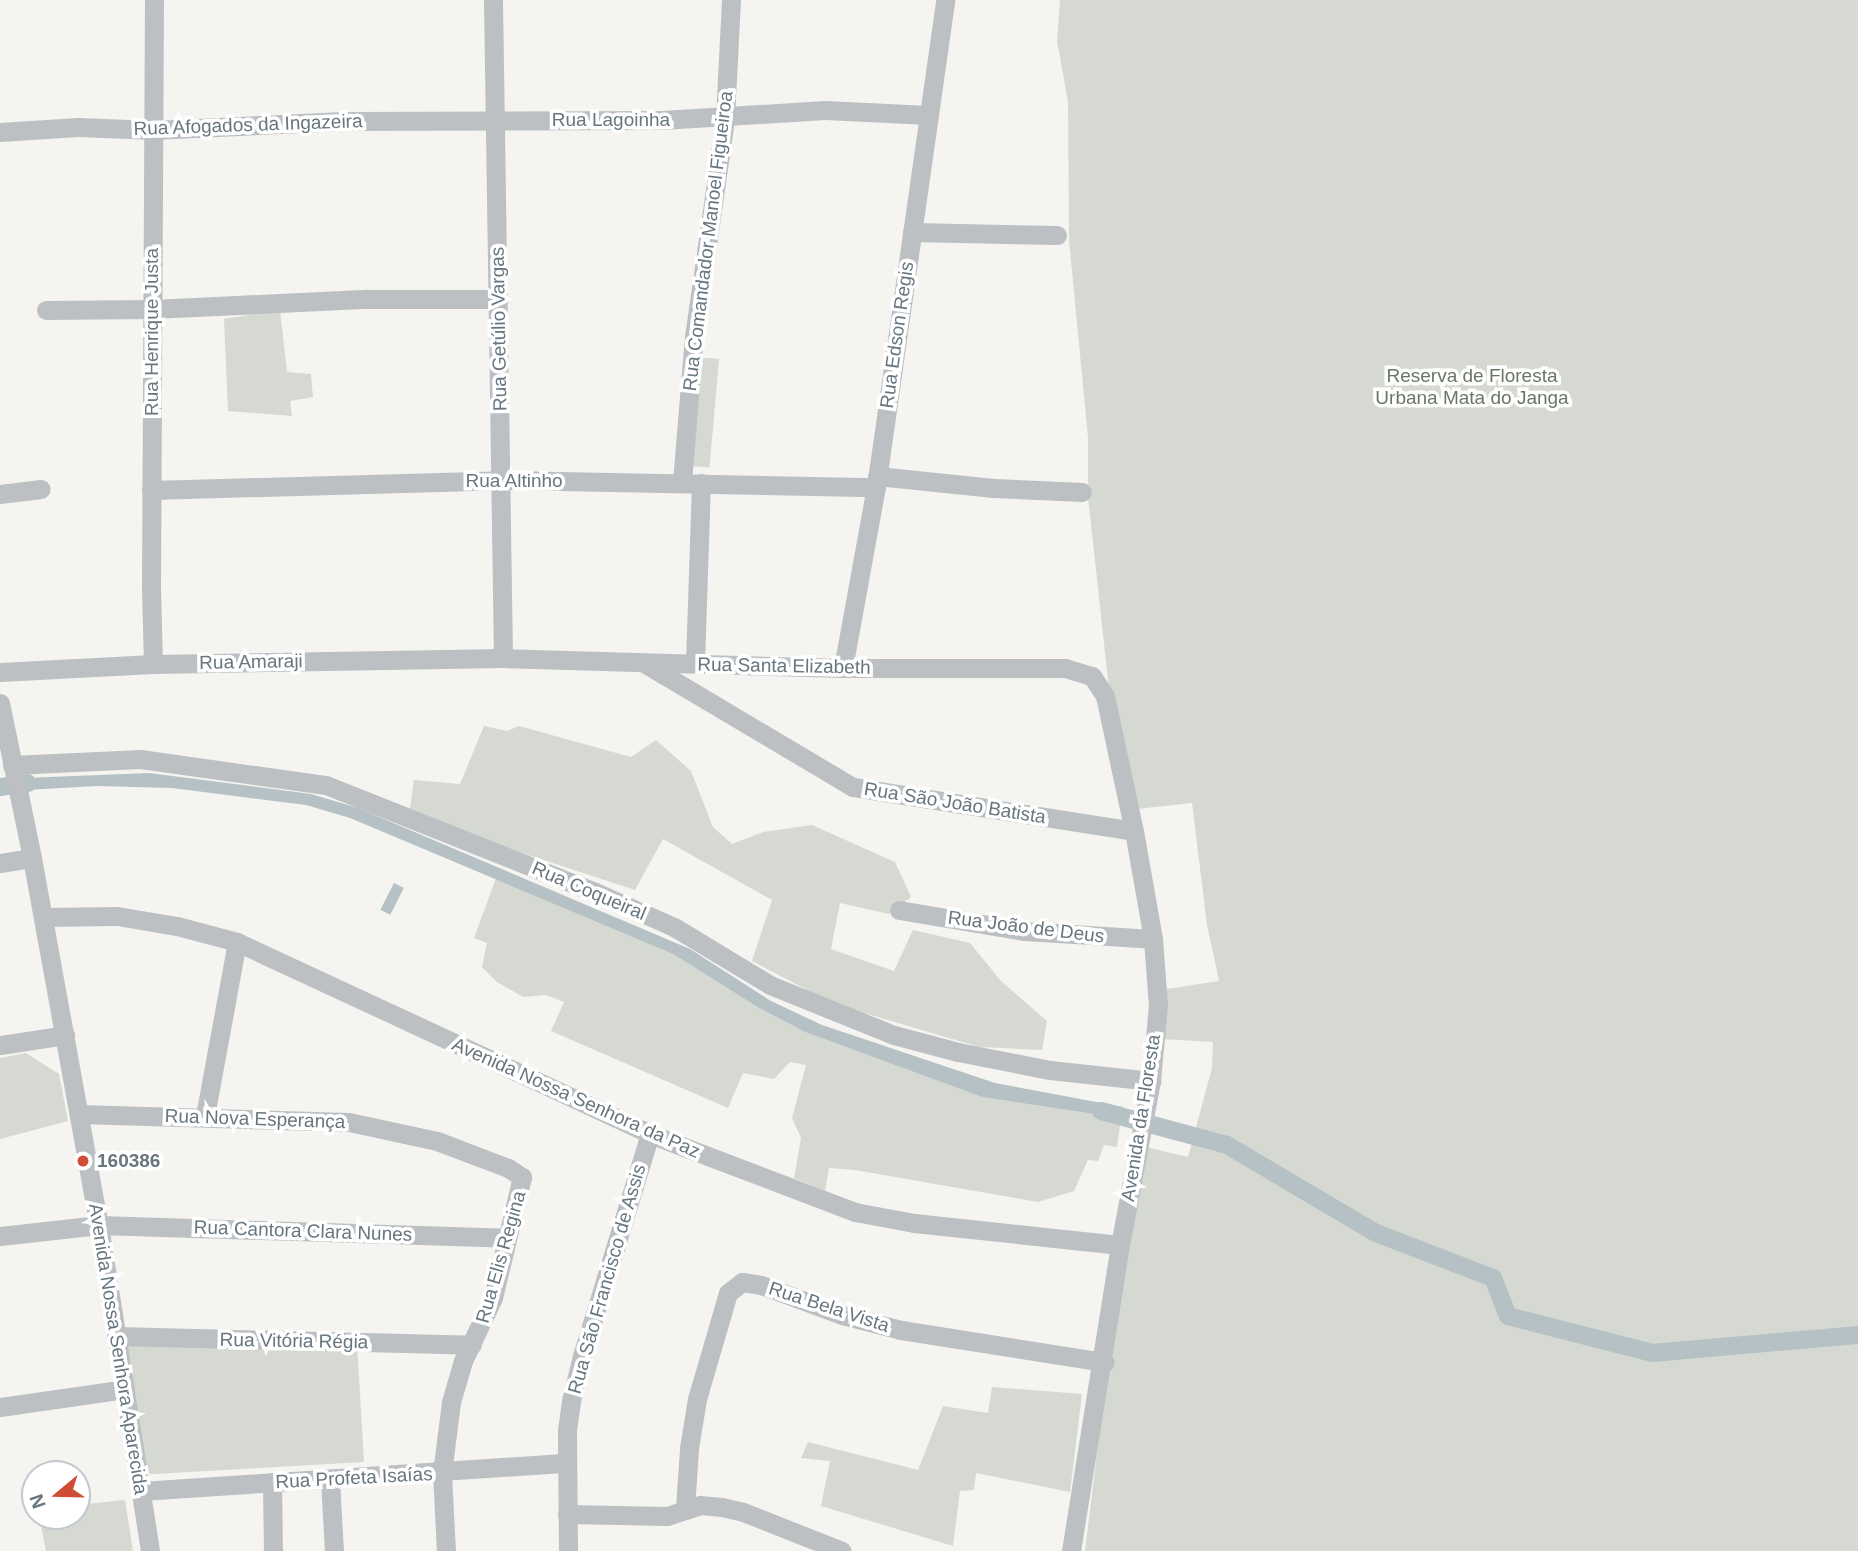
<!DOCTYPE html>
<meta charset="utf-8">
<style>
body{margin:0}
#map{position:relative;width:1858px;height:1551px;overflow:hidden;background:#f5f4f1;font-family:Helvetica,sans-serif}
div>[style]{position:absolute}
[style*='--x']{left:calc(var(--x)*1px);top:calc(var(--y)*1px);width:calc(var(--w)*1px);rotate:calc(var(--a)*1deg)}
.green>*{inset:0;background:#d5d9d1;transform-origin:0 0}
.water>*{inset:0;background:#b5c1c4;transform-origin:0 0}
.canal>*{height:18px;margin:-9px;padding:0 9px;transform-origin:9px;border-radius:9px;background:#b5c1c4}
.street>*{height:19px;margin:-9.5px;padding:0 9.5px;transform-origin:9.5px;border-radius:9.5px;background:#bcc0c3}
.dots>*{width:19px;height:19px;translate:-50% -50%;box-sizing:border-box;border:4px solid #fff;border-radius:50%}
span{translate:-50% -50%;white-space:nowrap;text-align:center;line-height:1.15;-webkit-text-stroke:7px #fff;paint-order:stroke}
.street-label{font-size:19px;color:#67767f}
.park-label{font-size:19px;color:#6a7765}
.poi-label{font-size:19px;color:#67767f;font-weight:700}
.left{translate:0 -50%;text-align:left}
.north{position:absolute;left:21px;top:1460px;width:70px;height:70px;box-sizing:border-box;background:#fff;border:2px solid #c2c8cc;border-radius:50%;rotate:251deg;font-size:19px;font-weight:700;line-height:28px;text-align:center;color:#67767f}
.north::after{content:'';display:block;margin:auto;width:24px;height:32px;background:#cf4d37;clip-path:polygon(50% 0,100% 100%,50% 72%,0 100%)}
</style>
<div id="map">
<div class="green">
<i style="clip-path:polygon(1060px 0,1858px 0,1858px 1551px,1085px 1551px,1105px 1388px,1146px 1147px,1188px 1157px,1212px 1068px,1213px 1042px,1162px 1039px,1167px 989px,1219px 981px,1207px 925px,1192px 803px,1137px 809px,1109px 689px,1088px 497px,1088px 437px,1069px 240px,1068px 102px,1057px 41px)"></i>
<i style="clip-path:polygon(280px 310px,287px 372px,311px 374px,313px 397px,290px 401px,292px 416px,228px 411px,224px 319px)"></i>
<i style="left:719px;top:359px;width:109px;height:18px;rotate:95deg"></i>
<i style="clip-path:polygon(484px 726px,507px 731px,519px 726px,631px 757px,656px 740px,691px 771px,713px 827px,732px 844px,763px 832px,812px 825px,895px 862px,911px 897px,889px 914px,840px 903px,831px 949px,894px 971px,913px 930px,970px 943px,1001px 981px,1047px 1021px,1042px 1050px,979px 1047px,834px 1004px,752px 961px,772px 900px,663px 839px,635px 890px,513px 850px,410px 809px,414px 780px,460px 784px)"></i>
<i style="clip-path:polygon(496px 878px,673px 954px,759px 1008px,805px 1032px,982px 1097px,1121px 1118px,1117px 1147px,1104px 1145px,1098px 1161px,1088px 1160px,1074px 1191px,1038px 1202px,855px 1170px,829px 1168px,825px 1191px,794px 1178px,801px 1138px,792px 1118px,806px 1065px,790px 1062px,774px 1079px,743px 1073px,728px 1108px,551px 1031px,564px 1002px,546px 995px,523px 997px,497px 982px,482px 967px,487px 943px,474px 938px)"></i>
<i style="clip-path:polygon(26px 1053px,59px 1074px,68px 1121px,0 1139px,0 1058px)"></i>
<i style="clip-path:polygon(114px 1336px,357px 1343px,364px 1462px,136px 1475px)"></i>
<i style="clip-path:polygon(992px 1387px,1082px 1394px,1070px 1492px,976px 1473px,974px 1490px,960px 1491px,953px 1546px,821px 1506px,830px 1461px,801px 1458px,808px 1442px,918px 1470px,943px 1406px,988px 1413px)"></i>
<i style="clip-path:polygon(125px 1500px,133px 1551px,46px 1551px,39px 1516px,77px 1516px,77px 1505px)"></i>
</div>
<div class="water">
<i style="clip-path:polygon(149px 773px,311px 794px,358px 808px,690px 949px,771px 1001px,822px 1025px,995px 1083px,1123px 1107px,1121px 1118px,982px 1097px,805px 1032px,759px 1008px,673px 954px,350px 818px,306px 805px,172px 788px,97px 786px,25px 790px,24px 778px)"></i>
<i style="left:394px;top:883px;width:11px;height:30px;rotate:27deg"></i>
</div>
<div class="canal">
<i style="--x:0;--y:787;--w:28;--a:-8"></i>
<i style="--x:1101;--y:1111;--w:131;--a:15.1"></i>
<i style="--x:1227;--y:1145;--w:173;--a:30.6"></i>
<i style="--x:1376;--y:1233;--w:125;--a:21"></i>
<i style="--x:1493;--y:1278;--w:41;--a:68.5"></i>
<i style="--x:1508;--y:1316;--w:149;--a:14.4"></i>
<i style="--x:1652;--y:1353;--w:207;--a:-5"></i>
</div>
<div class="street">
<i style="--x:493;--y:0;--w:658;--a:89.13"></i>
<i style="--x:0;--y:132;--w:78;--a:-3.7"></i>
<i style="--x:78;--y:127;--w:75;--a:2.3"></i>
<i style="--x:153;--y:130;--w:190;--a:-2.7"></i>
<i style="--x:343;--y:121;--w:319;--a:-0.2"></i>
<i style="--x:662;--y:120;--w:163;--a:-3.5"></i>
<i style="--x:825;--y:110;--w:104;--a:2.8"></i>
<i style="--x:912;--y:232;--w:145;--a:1.2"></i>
<i style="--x:46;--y:310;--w:106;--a:-0.5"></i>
<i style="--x:152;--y:309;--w:216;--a:-2.7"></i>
<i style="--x:368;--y:299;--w:131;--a:0"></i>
<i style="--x:877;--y:476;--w:117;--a:5.9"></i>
<i style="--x:993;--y:488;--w:89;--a:2.6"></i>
<i style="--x:682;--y:482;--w:145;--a:-85.3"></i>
<i style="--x:694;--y:337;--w:221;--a:-81.9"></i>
<i style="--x:725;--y:118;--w:118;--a:-87.1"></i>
<i style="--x:151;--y:490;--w:351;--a:-1.6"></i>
<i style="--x:502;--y:480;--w:374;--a:1.1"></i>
<i style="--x:0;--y:494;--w:41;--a:-7"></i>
<i style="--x:644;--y:663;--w:243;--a:30.7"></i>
<i style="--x:853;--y:787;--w:284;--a:8.9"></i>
<i style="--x:695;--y:663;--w:180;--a:-88.1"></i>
<i style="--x:153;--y:664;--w:76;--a:-91.5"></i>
<i style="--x:151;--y:588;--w:588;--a:-89.71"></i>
<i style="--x:843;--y:668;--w:184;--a:-79.7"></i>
<i style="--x:876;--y:487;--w:492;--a:-81.9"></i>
<i style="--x:0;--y:672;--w:153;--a:-3"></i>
<i style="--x:153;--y:664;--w:350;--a:-1"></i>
<i style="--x:503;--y:658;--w:340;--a:1.7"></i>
<i style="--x:843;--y:668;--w:222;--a:0"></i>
<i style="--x:1065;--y:668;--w:28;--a:17"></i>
<i style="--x:1092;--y:676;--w:24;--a:57"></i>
<i style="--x:1105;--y:696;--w:138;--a:77.9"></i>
<i style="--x:1134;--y:831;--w:110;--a:80"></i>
<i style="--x:1153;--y:939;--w:66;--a:85.7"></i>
<i style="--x:1158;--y:1005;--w:76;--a:95.3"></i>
<i style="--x:1151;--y:1081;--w:167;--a:100.7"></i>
<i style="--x:1120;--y:1245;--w:310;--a:99.1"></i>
<i style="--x:0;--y:703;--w:158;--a:78.3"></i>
<i style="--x:32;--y:858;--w:373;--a:79.7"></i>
<i style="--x:99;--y:1225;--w:330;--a:81.1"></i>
<i style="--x:12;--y:765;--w:128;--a:-2.7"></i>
<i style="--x:140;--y:759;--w:188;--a:8"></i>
<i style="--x:326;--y:785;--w:289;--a:21.7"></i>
<i style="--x:595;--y:892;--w:86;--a:23.9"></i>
<i style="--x:674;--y:927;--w:112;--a:31.1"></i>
<i style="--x:770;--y:985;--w:134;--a:22"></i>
<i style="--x:894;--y:1035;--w:66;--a:14.9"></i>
<i style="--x:958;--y:1052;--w:94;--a:11.1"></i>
<i style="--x:1050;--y:1070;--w:102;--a:6.2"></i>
<i style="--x:0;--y:863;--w:32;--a:-9"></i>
<i style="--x:899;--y:910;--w:127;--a:9.5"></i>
<i style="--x:1024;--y:931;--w:129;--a:3.5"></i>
<i style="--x:43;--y:917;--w:74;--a:-0.8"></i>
<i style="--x:117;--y:916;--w:61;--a:9.5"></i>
<i style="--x:177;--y:926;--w:62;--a:14.9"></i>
<i style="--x:237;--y:942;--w:455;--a:24.9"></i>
<i style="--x:650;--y:1134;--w:219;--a:20.8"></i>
<i style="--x:855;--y:1212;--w:60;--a:10.6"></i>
<i style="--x:914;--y:1223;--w:207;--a:6.1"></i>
<i style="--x:0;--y:1045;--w:66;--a:-8.7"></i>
<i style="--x:79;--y:1114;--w:270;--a:1.7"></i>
<i style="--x:349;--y:1122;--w:90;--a:12.2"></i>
<i style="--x:437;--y:1141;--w:76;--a:20.8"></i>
<i style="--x:508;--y:1168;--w:17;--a:33"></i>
<i style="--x:522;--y:1177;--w:124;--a:103.5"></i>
<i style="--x:493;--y:1298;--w:70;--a:115.5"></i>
<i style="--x:463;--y:1361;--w:43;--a:106.3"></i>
<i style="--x:451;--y:1402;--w:72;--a:97.2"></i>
<i style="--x:442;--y:1473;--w:78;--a:87.1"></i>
<i style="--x:205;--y:1116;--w:177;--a:-79.6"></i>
<i style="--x:0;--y:1236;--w:100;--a:-6.3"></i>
<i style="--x:99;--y:1225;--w:408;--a:1.8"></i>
<i style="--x:116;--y:1336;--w:356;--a:1.4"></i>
<i style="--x:0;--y:1407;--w:126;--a:-8.2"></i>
<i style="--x:330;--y:1480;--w:71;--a:86.8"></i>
<i style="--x:272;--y:1482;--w:69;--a:89.2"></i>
<i style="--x:141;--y:1491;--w:427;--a:-3.8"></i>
<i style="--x:685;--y:1509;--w:61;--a:-86.2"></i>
<i style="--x:689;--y:1448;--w:50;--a:-80.7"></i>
<i style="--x:697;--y:1399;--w:110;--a:-73.7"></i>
<i style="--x:728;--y:1293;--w:18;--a:-38"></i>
<i style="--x:742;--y:1282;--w:19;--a:9"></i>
<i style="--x:761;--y:1285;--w:86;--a:20.3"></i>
<i style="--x:842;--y:1315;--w:61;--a:14.3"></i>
<i style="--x:901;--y:1330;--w:206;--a:9"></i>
<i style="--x:567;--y:1514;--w:100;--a:1.1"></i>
<i style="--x:667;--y:1516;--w:35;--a:-18"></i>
<i style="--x:700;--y:1505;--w:22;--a:5"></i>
<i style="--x:722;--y:1507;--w:22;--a:13"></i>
<i style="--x:743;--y:1512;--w:106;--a:21.5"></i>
<i style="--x:568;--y:1551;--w:121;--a:-90.5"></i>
<i style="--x:567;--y:1430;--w:29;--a:-82"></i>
<i style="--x:571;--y:1401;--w:46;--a:-76.3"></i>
<i style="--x:582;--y:1356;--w:232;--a:-73"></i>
</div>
<div class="dots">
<i style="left:83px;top:1161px;background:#cf4d37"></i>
</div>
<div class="street-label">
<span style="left:611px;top:120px">Rua Lagoinha</span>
<span style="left:248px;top:125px;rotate:-2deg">Rua Afogados da Ingazeira</span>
<span style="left:708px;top:241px;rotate:-83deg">Rua Comandador Manoel Figueiroa</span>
<span style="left:499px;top:329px;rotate:-91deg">Rua Getúlio Vargas</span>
<span style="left:152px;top:332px;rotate:-90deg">Rua Henrique Justa</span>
<span style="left:897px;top:335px;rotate:-82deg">Rua Edson Regis</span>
<span style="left:514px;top:481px">Rua Altinho</span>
<span style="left:251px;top:662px;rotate:-1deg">Rua Amaraji</span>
<span style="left:784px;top:666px;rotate:1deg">Rua Santa Elizabeth</span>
<span style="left:955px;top:803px;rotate:9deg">Rua São João Batista</span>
<span style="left:589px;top:891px;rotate:23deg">Rua Coqueiral</span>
<span style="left:1026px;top:927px;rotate:7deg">Rua João de Deus</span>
<span style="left:576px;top:1098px;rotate:24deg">Avenida Nossa Senhora da Paz</span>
<span style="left:1141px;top:1118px;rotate:-81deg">Avenida da Floresta</span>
<span style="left:255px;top:1119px;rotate:2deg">Rua Nova Esperança</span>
<span style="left:303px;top:1231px;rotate:2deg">Rua Cantora Clara Nunes</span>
<span style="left:501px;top:1257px;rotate:-74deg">Rua Elis Regina</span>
<span style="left:607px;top:1279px;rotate:-74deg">Rua São Francisco de Assis</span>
<span style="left:829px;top:1307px;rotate:18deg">Rua Bela Vista</span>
<span style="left:294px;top:1341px;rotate:1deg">Rua Vitória Régia</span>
<span style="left:118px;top:1349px;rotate:81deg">Avenida Nossa Senhora Aparecida</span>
<span style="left:354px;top:1478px;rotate:-3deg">Rua Profeta Isaías</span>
</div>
<div class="park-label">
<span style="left:1472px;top:387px">Reserva de Floresta<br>Urbana Mata do Janga</span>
</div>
<div class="poi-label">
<span class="left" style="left:97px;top:1161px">160386</span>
</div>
<div class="north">N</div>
</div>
